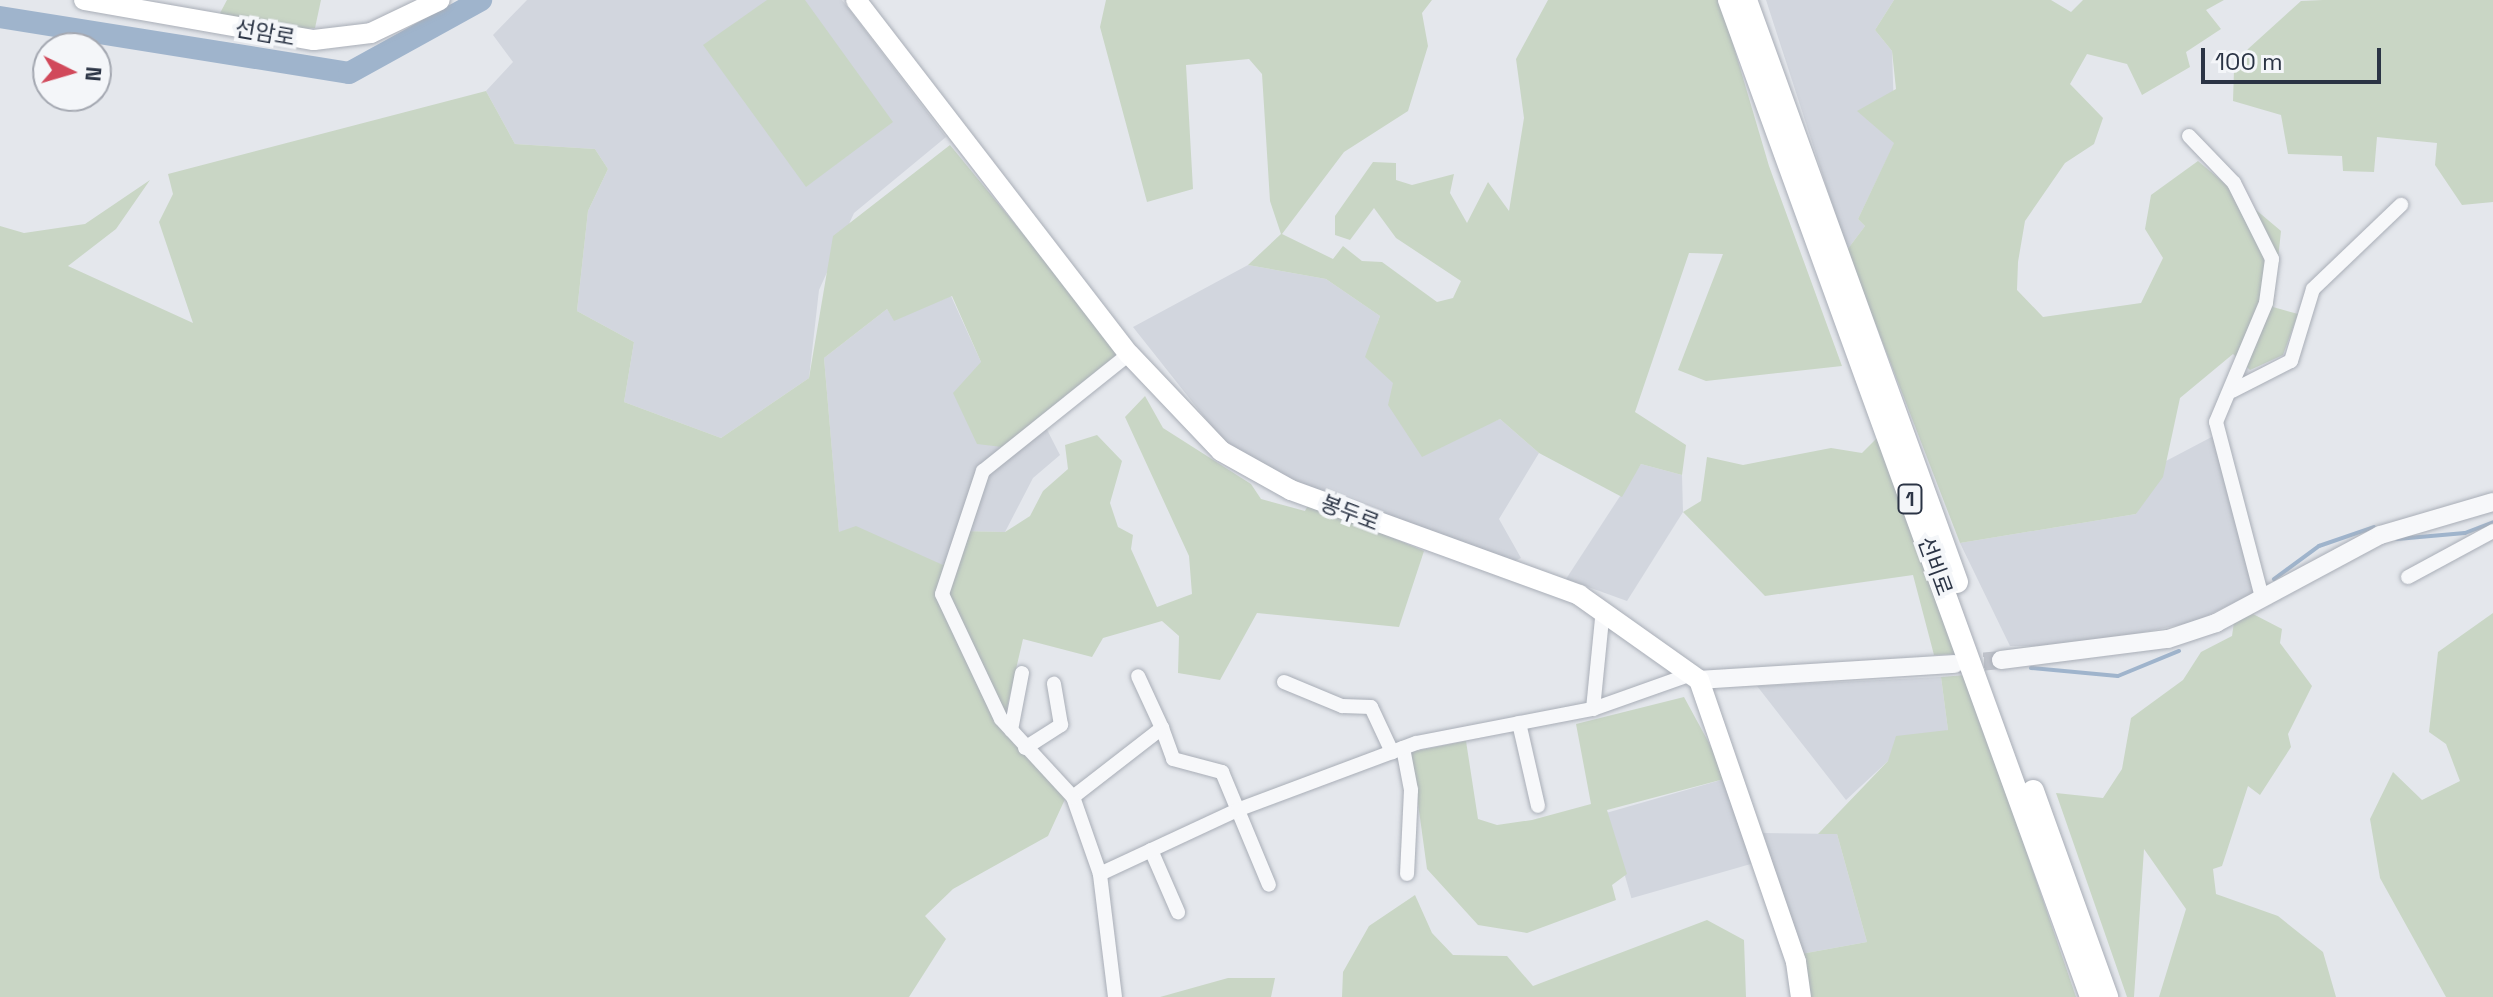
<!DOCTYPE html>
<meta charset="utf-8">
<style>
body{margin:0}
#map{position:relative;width:2493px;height:997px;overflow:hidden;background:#e4e7ec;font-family:"Space Grotesk","Noto Sans KR",sans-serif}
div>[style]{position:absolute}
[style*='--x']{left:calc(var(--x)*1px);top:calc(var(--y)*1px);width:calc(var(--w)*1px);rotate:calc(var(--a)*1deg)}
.built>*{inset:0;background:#d2d6de;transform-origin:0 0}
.green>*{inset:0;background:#c9d6c5}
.stream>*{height:4px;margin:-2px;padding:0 2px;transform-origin:2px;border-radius:2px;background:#9fb4cc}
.river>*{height:22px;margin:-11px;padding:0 11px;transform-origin:11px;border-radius:11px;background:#9fb4cc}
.tertiary-tunnel>*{height:18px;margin-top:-9px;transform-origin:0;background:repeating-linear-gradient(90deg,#bfc3cb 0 18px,transparent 0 27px)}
.roads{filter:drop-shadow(0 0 2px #a9aeb7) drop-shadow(0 0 2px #a9aeb7)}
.minor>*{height:14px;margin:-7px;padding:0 7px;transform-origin:7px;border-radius:7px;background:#f7f8fa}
.tertiary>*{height:18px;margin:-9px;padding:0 9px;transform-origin:9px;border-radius:9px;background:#f7f8fa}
.secondary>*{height:20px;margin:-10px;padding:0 10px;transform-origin:10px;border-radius:10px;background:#fff}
.primary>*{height:22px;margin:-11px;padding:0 11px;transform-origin:11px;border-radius:11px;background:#fff}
span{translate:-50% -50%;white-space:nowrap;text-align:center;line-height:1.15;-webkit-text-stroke:8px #f4f6f9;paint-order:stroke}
.shield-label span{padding:2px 6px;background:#f4f6f9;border:2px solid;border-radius:6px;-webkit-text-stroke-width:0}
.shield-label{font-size:20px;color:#2b3445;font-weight:700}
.street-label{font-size:22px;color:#2b3445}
.north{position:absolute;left:32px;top:32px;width:80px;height:80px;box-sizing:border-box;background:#f4f6f9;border:2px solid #a4a8b1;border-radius:50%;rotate:95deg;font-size:22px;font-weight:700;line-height:32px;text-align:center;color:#2b3445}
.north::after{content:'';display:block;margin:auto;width:28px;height:36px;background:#d1495b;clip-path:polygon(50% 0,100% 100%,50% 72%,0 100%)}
.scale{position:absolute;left:2201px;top:48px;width:180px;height:36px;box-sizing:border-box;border:4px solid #2b3445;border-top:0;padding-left:10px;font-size:24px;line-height:28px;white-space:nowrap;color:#2b3445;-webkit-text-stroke:6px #f4f6f9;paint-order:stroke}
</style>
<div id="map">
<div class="built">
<i style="clip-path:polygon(527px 0,842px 0,946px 137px,854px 213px,819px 290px,809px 378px,721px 438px,624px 402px,634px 342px,577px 311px,588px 211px,608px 169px,595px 149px,515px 144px,486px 91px,513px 62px,493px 35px)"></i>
<i style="clip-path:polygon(1766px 0,1894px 0,1875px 30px,1892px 51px,1895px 142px,1858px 219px,1865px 226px,1847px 250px)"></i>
<i style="clip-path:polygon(1248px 265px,1326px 279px,1380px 316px,1377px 324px,1474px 429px,1500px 419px,1539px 453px,1499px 519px,1521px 558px,1511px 563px,1295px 484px,1224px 442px,1133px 327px)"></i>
<i style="clip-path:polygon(951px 296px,981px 362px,1041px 418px,1060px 455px,1033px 478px,1005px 532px,960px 531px,943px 565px,839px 533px,824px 358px,887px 309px,894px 320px)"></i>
<i style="clip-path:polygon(2223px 431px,2266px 587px,2194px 622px,2075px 646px,2010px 646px,1960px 543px,2136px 514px,2166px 461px)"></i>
<i style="clip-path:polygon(1641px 464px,1682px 475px,1683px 512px,1627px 601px,1566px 579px)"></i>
<i style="clip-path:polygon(1941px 677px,1948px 730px,1888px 761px,1846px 800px,1757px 686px)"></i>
<i style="left:1728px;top:778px;width:89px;height:126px;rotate:74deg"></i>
<i style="clip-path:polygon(1763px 833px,1837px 834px,1867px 942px,1801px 954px)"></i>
</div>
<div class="green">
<i style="clip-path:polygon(227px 0,321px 0,315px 28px,288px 30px,219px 15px)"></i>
<i style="clip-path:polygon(767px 0,805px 0,893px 122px,806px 187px,703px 45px)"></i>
<i style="clip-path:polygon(1106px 0,1432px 0,1422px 13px,1428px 46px,1408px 111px,1344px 152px,1282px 234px,1333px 259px,1343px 246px,1362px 261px,1382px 262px,1437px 302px,1453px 298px,1461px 281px,1396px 238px,1374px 208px,1350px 240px,1335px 235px,1335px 216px,1373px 162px,1396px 163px,1396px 180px,1412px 185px,1454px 174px,1450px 193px,1467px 223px,1488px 182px,1509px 211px,1524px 118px,1516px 59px,1548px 0,1720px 0,1769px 166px,1842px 366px,1706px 381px,1678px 370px,1723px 254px,1689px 253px,1635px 412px,1686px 445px,1682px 475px,1641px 464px,1622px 497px,1539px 453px,1500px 419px,1422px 457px,1388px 405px,1393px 383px,1365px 357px,1380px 316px,1326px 279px,1248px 265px,1281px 234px,1270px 201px,1262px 74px,1249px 59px,1186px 65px,1193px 189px,1147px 202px,1100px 27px)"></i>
<i style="clip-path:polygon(1894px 0,2051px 0,2071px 12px,2083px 0,2224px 0,2206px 10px,2221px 29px,2186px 52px,2190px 67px,2142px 95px,2127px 64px,2087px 54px,2070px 84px,2103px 118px,2094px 144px,2065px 163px,2025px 221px,2018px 262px,2017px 290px,2043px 317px,2141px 303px,2163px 258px,2145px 229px,2151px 195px,2198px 161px,2281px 231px,2273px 307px,2298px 314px,2283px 355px,2250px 370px,2233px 354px,2180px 398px,2163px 477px,2136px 514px,1960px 543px,1847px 250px,1865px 226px,1858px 219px,1894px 143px,1857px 111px,1896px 89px,1892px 51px,1875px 30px)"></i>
<i style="clip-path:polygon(2323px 0,2493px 0,2493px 202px,2462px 205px,2435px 165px,2437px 143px,2377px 137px,2374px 172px,2343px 171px,2342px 156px,2288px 154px,2281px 115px,2233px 101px,2234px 70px,2248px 49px,2301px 1px)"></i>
<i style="clip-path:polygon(486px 91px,515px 144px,595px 149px,608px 169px,588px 211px,577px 311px,634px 342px,624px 402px,721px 438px,809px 378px,833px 236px,950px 145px,1120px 352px,1002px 447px,977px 444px,953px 393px,981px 362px,952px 296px,894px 321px,887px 309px,824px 358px,839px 532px,856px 526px,943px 565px,960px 531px,1005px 532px,1030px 516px,1043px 491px,1068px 469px,1065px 445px,1097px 435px,1122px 461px,1110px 503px,1118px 527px,1133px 535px,1131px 549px,1157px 607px,1192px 594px,1189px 556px,1125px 417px,1145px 396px,1163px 428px,1251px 484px,1261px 499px,1305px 511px,1309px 503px,1424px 551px,1399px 627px,1257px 613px,1220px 680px,1178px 673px,1179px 636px,1162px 621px,1103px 638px,1092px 657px,1023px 639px,1005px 716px,1066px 797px,1048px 836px,953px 889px,925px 916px,946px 939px,909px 997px,0 997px,0 226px,24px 233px,85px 224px,150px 180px,116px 229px,68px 266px,193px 323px,159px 222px,173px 194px,168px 174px)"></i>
<i style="clip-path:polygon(1878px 437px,1959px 654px,1934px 655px,1913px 575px,1765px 596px,1683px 512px,1701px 501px,1707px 457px,1743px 465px,1831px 448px,1862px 453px)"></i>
<i style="clip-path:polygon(2493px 613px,2493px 997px,2446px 997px,2380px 878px,2370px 819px,2393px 772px,2422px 800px,2460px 781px,2446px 744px,2429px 732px,2438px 652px)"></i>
<i style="clip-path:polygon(2253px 614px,2282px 629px,2280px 643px,2312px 686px,2288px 734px,2291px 747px,2260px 795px,2248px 786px,2222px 866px,2213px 869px,2216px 894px,2278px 916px,2323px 952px,2336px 997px,2159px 997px,2186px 909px,2144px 849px,2134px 997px,2127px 997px,2056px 793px,2103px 798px,2122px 769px,2131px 718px,2183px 680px,2201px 652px,2232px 636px,2234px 622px)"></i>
<i style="clip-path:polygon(1966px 675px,2076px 997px,1806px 997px,1801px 954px,1867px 942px,1837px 834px,1818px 834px,1888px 761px,1896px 736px,1948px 730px,1941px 677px)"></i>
<i style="clip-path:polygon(1684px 697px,1728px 778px,1607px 810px,1627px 874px,1612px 885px,1616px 900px,1527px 933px,1478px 925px,1427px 869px,1411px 752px,1466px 741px,1478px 819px,1497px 825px,1532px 820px,1591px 804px,1576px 724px)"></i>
<i style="clip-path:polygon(1415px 895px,1432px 933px,1453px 955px,1507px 956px,1533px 986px,1707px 920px,1744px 940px,1746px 997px,1342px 997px,1343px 972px,1369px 926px)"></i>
<i style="clip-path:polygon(1228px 978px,1275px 978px,1271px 997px,1160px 997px)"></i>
</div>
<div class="stream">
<i style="--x:2397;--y:539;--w:68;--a:-5"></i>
<i style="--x:2465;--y:533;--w:30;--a:-21"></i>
<i style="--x:2274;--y:579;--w:56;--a:-36.3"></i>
<i style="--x:2319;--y:546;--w:58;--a:-19.1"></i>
<i style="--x:2031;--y:668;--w:87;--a:5.3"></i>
<i style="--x:2118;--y:676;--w:66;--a:-22.3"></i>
</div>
<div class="river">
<i style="--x:0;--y:17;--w:353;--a:9.1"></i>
<i style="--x:349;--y:73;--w:151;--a:-28.9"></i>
</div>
<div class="tertiary-tunnel">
<i style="--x:1957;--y:664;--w:44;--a:-5.2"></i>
</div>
<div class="roads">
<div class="minor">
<i style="--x:2189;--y:136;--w:65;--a:46.2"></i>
<i style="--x:2234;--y:183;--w:85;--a:63.4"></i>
<i style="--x:2272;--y:259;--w:44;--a:97.8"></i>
<i style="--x:2266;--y:303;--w:129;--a:112.8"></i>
<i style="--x:2216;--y:422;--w:181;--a:75.3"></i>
<i style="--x:2232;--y:391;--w:66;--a:-27"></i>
<i style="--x:2291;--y:361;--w:75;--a:-73"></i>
<i style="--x:2313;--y:289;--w:122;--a:-43.7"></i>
<i style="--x:2408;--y:577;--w:97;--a:-28.4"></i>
<i style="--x:1284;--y:682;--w:63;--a:22.5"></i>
<i style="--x:1342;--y:706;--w:29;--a:2"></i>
<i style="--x:1371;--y:707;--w:50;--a:65"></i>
<i style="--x:1593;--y:709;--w:100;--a:-84.3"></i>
<i style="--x:1519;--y:723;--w:85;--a:77.1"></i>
<i style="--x:1162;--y:728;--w:33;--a:70"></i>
<i style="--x:1173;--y:759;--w:51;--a:14.9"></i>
<i style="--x:1222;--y:772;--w:122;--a:67.4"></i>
<i style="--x:1011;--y:730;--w:58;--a:-79.1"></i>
<i style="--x:1025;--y:748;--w:43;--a:-32.6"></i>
<i style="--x:1061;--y:725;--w:42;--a:-99.7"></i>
<i style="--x:1403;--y:748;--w:43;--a:79.2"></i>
<i style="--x:1411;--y:790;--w:84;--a:92.7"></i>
<i style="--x:1073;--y:797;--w:113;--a:-37.8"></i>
<i style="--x:1162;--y:728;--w:57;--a:-114.8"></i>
<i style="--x:1151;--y:850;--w:68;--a:66.5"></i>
<i style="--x:1100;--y:874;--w:151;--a:-25"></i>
<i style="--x:1237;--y:810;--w:191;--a:-20.5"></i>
<i style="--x:1416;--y:743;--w:180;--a:-10.9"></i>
<i style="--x:1593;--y:709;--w:105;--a:-19.5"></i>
<i style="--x:1115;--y:997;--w:124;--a:-97"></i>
<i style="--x:1100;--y:874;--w:82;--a:-109.3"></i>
<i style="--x:1073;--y:797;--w:106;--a:-132.7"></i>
<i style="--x:1001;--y:719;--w:138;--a:-115.3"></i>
<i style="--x:942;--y:594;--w:130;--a:-71.6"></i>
<i style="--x:983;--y:471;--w:187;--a:-38.7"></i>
</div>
<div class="tertiary">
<i style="--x:2001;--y:660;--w:168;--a:-7.2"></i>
<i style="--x:2168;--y:639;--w:51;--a:-18.4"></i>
<i style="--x:2216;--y:623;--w:186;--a:-28.2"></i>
<i style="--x:2380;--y:535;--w:118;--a:-16.3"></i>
<i style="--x:1699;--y:680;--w:256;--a:-3.6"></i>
</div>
<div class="secondary">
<i style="--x:84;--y:0;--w:233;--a:9.9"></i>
<i style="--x:314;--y:40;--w:57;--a:-7"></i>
<i style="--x:371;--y:33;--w:76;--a:-25.6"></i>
<i style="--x:856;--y:0;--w:447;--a:52.4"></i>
<i style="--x:1129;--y:354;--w:134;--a:46.5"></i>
<i style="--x:1221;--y:451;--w:80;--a:29.1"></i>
<i style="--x:1291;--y:490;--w:307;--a:20"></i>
<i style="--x:1579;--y:595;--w:147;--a:35.3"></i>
<i style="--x:1699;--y:680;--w:298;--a:71"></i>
<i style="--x:1796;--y:962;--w:35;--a:82"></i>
</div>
<div class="primary">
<i style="--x:1729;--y:0;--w:1061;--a:70.04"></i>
<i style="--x:1746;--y:0;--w:619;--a:70.07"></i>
<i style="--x:2033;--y:791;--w:219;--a:70.2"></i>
</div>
</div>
<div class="shield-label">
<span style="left:1910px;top:499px">1</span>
</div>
<div class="street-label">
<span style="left:265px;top:33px;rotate:10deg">선암로</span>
<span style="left:1350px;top:513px;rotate:21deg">봉두로</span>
<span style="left:1935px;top:566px;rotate:70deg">선비로</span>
</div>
<div class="north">N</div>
<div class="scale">100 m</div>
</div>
